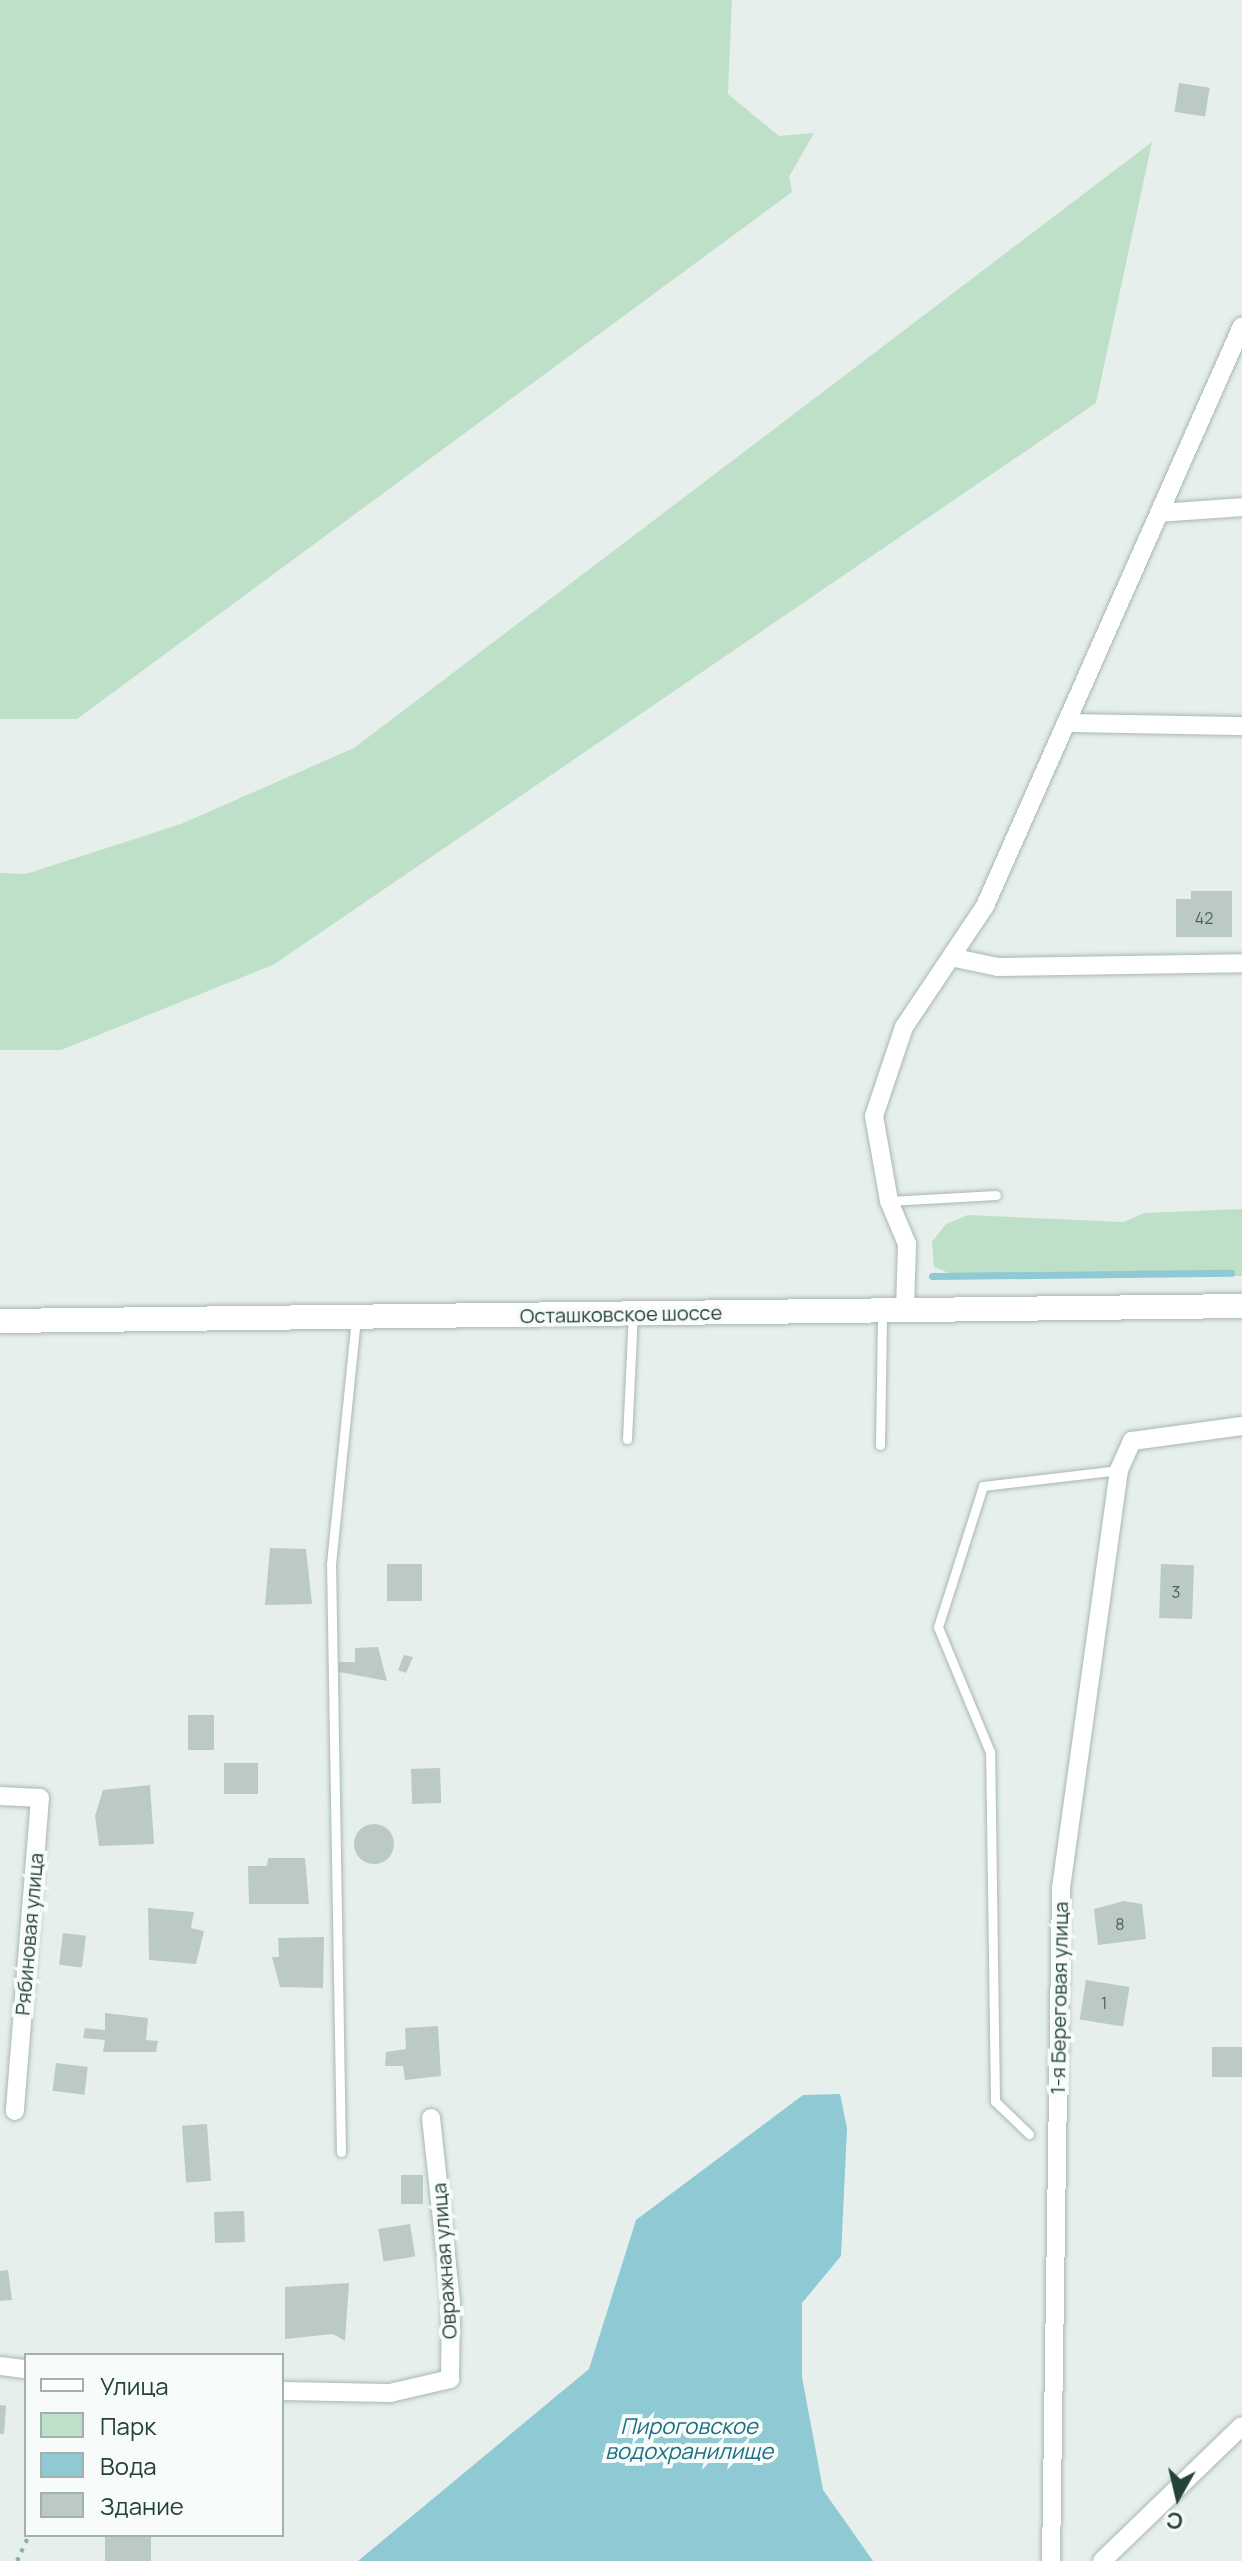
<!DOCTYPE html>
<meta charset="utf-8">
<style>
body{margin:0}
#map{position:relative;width:1242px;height:2561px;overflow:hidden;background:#e6efeb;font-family:Manrope,sans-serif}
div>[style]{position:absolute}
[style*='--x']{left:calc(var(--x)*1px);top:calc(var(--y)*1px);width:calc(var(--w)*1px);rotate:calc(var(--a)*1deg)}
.green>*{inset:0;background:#bfe0c8}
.water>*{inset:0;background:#8ec9d4}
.stream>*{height:7px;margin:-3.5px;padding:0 3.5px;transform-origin:3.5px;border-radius:3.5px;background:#8ec9d4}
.building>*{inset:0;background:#bbcac4;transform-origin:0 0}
.round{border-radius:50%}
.path>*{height:4px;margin-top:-2px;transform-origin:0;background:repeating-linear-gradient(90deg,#86b3a5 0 4px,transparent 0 10px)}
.roads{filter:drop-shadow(0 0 2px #a8b8b2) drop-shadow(0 0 2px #a8b8b2)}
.lane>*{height:9px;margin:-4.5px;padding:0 4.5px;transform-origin:4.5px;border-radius:4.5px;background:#fff}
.street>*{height:18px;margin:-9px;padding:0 9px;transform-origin:9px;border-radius:9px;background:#fff}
.secondary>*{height:24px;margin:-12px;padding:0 12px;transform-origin:12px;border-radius:12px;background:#fff}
span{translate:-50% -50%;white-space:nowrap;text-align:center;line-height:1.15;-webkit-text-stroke:8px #f7fbf9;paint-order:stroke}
.number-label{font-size:16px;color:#4a645c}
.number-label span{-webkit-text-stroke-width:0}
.street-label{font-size:20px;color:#24423a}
.water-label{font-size:22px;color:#1c6f80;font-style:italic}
.legend{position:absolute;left:24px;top:2353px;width:260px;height:184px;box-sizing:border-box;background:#f7fbf9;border:2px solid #a3b1ad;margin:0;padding:10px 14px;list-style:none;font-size:24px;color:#24423a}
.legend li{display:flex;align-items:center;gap:16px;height:40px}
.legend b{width:40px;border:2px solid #a3b1ad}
.north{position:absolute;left:1138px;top:2457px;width:80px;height:80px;-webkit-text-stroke:6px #f7fbf9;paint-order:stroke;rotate:188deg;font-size:22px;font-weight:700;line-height:32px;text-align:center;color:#24423a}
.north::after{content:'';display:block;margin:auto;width:28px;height:36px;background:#24423a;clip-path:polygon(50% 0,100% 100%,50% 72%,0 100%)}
</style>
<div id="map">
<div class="green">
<i style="clip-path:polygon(0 0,732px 0,728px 94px,779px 136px,814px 133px,789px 177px,792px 192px,77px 719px,0 719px)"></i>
<i style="clip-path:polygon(1152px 142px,1096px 403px,273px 965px,61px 1050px,0 1050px,0 873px,26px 874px,181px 824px,354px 748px)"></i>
<i style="clip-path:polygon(1242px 1209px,1242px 1276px,961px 1278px,934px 1267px,932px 1242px,946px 1224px,968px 1215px,1124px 1222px,1144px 1213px)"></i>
</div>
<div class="water">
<i style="clip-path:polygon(840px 2094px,847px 2128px,841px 2256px,802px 2303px,802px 2377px,823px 2490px,873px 2561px,358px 2561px,589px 2369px,636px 2220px,803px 2095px)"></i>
</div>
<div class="stream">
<i style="--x:932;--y:1276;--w:299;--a:-0.6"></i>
</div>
<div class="building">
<i style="left:1179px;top:83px;width:31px;height:29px;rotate:9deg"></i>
<i style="clip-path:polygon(1191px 891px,1232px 891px,1232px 937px,1176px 937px,1176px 899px,1191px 899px)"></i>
<i style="clip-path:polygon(270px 1548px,306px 1549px,312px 1604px,265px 1605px)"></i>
<i style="left:387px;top:1564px;width:35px;height:37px"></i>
<i style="left:1161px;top:1564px;width:33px;height:54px;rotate:2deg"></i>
<i style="clip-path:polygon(378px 1647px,387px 1681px,339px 1672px,339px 1662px,355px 1662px,355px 1648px)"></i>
<i style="clip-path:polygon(404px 1655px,413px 1657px,406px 1673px,398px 1670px)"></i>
<i style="left:214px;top:1715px;width:35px;height:26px;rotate:90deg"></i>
<i style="left:224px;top:1763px;width:34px;height:31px"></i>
<i style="left:440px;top:1768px;width:35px;height:29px;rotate:88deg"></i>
<i style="clip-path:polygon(150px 1785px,154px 1844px,99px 1846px,95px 1816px,103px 1790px)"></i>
<i class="round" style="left:354px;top:1824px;width:40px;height:40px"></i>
<i style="clip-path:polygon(268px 1858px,305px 1858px,309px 1904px,249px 1904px,248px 1866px,267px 1866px)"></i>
<i style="clip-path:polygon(1124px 1901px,1142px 1904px,1146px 1939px,1098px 1945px,1094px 1909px)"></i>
<i style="clip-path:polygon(148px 1908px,194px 1912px,191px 1928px,204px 1931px,196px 1964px,149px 1960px)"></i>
<i style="left:63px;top:1933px;width:23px;height:32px;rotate:7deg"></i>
<i style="clip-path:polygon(324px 1937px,323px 1988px,280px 1987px,272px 1957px,279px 1957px,278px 1938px)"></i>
<i style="left:1086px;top:1980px;width:44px;height:40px;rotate:9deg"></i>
<i style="clip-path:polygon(105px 2013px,148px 2018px,146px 2040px,158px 2041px,156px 2052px,103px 2052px,105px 2040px,83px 2038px,85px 2028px,105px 2030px)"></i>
<i style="clip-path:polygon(438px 2026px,441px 2076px,405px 2080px,403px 2066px,385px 2066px,386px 2052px,406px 2049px,405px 2028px)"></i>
<i style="left:1212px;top:2047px;width:30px;height:30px"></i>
<i style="left:56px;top:2063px;width:32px;height:28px;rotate:7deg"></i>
<i style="left:207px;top:2124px;width:57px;height:25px;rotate:86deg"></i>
<i style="left:401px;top:2175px;width:22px;height:29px"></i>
<i style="left:244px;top:2211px;width:31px;height:30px;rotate:88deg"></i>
<i style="left:410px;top:2224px;width:33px;height:32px;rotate:81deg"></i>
<i style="clip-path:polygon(8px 2270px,12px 2300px,0 2301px,0 2271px)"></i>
<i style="clip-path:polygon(349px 2283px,345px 2341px,333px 2334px,285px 2339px,285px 2287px)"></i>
<i style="clip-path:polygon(0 2405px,6px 2406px,4px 2434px,0 2434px)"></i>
<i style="left:105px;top:2535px;width:46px;height:26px"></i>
</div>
<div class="path">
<i style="--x:17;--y:2561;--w:29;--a:-65"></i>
</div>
<div class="roads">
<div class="lane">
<i style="--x:889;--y:1201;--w:107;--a:-3.2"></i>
<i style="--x:627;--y:1439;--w:125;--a:-87.3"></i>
<i style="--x:880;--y:1445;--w:132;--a:-89.1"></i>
<i style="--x:1029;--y:2134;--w:47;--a:-135.9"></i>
<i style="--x:995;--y:2101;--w:349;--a:-90.8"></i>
<i style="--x:990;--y:1752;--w:135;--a:-112.6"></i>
<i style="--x:938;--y:1627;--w:148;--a:-72.3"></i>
<i style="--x:983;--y:1486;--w:137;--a:-6.7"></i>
<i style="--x:341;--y:2152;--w:588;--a:-90.97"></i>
<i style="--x:331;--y:1564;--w:246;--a:-84.2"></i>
</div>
<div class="street">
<i style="--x:1159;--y:513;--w:83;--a:-4.1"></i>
<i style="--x:1066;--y:723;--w:176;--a:1"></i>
<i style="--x:955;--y:958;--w:44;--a:11.8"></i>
<i style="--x:998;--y:967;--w:244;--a:-0.9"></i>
<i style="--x:905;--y:1309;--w:65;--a:-88.2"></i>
<i style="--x:907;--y:1244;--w:47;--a:-112.7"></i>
<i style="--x:889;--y:1201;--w:86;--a:-100"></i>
<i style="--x:874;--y:1116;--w:94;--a:-71.4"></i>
<i style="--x:904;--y:1027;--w:146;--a:-56.2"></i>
<i style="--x:985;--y:906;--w:634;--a:-66.1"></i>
<i style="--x:0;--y:1796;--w:40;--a:2.9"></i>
<i style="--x:40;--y:1798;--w:314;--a:94.6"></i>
<i style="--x:0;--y:2366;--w:26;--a:7"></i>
<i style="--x:282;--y:2391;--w:108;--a:1.1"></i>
<i style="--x:390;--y:2393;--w:62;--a:-13.1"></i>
<i style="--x:450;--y:2379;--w:77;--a:-89.3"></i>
<i style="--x:451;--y:2302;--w:185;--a:-96.2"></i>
<i style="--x:1051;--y:2561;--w:673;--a:-89.15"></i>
<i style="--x:1061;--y:1888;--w:422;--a:-82.1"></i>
<i style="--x:1119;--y:1470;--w:32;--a:-66"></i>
<i style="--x:1132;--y:1441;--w:111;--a:-7.8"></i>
<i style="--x:1102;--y:2561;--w:194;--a:-44"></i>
</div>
<div class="secondary">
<i style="--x:0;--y:1321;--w:1242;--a:-0.69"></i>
</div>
</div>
<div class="number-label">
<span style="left:1204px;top:918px">42</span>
<span style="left:1176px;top:1592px">3</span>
<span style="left:1120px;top:1924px">8</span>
<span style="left:1104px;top:2003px">1</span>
</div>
<div class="street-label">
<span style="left:621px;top:1314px;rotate:-1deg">Осташковское шоссе</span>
<span style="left:29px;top:1934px;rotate:-85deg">Рябиновая улица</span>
<span style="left:1059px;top:1998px;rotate:-89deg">1-я Береговая улица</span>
<span style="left:444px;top:2261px;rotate:-94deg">Овражная улица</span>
</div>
<div class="water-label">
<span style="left:689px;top:2439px">Пироговское<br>водохранилище</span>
</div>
<ul class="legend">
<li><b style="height:10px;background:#fff"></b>Улица</li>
<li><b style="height:22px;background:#bfe0c8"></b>Парк</li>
<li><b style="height:22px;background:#8ec9d4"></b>Вода</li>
<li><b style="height:22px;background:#bbcac4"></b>Здание</li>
</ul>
<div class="north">С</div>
</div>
